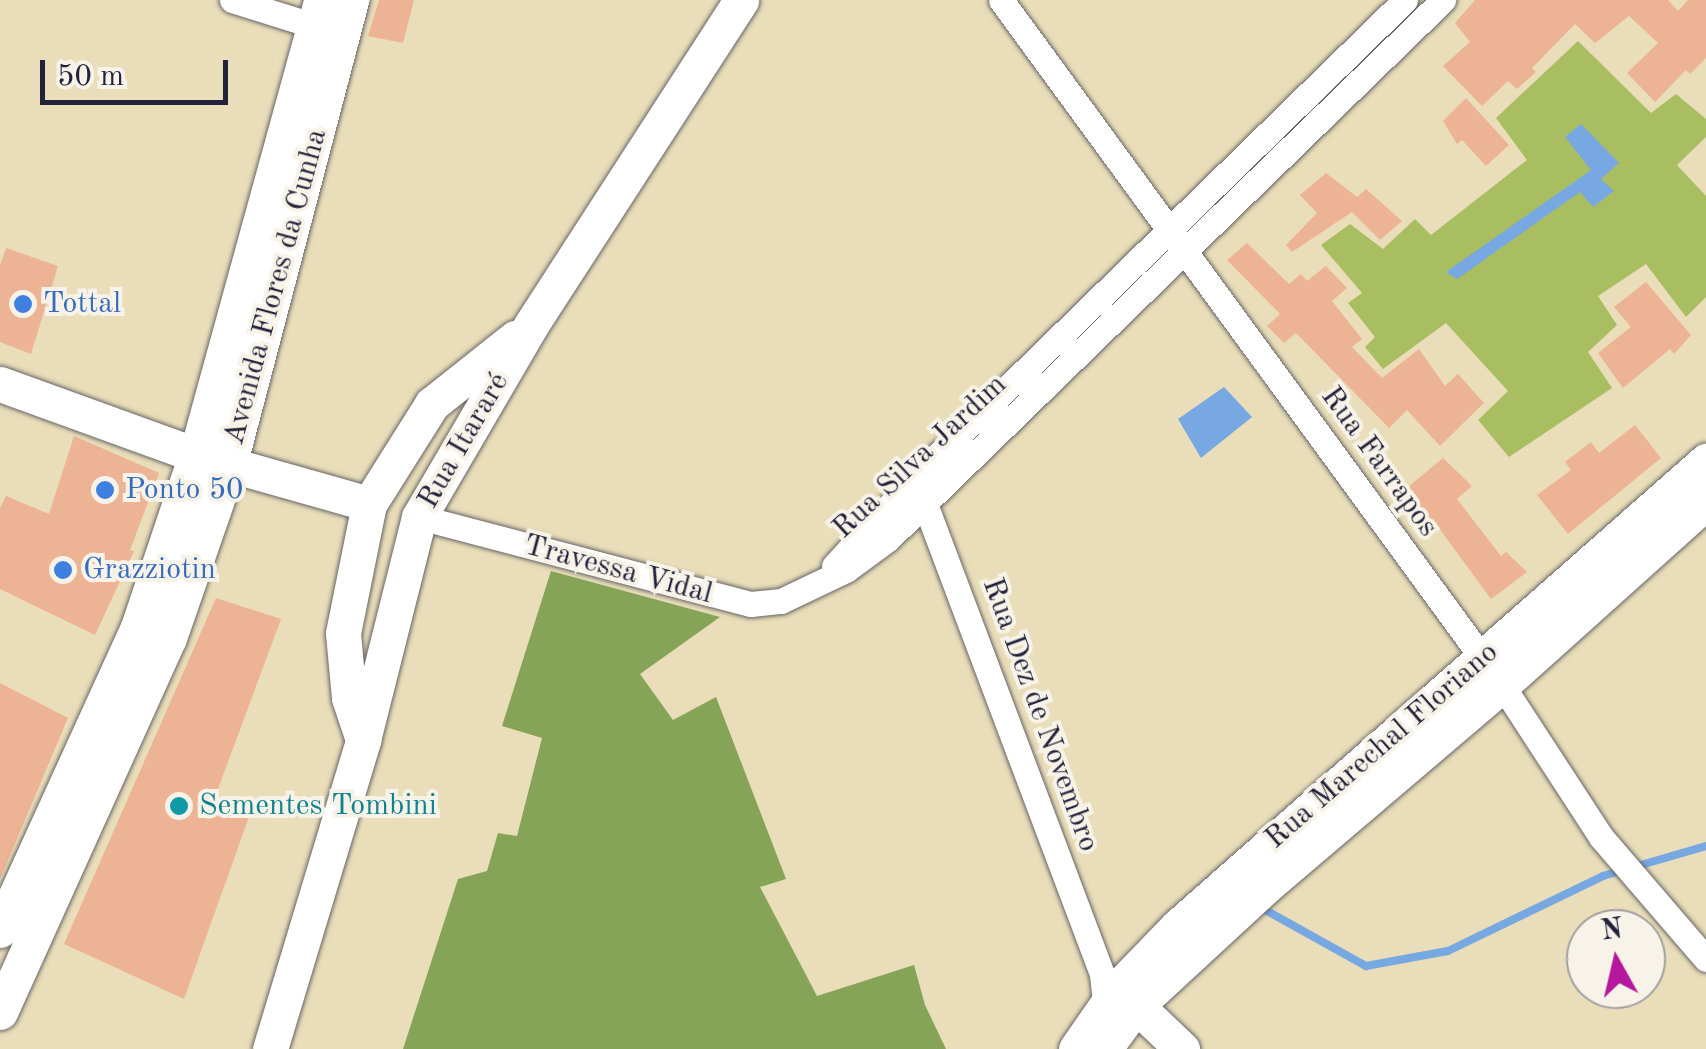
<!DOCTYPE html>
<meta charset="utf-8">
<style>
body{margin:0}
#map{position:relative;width:1706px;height:1049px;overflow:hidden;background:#e9deb9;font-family:"Old Standard TT",serif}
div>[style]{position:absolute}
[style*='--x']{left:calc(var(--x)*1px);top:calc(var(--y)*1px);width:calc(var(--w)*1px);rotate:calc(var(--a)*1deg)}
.green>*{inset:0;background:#a9bd61}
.forest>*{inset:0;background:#86a457}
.water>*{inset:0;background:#77a8e2}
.stream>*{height:8px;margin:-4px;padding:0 4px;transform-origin:4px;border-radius:4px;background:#77a8e2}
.building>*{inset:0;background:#edb395}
.roads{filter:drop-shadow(0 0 2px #686467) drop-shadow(0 0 2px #686467)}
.street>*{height:25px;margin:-12.5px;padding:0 12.5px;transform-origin:12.5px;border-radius:12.5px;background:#fff}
.secondary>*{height:35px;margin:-17.5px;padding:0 17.5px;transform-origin:17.5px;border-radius:17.5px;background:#fff}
.dots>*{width:28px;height:28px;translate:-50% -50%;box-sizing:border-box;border:5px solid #f7f3e8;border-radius:50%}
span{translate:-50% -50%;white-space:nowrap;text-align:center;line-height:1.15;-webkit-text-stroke:8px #f7f3e8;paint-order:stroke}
.street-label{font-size:30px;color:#22223b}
.shop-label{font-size:30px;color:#366cbe}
.left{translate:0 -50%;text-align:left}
.culture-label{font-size:30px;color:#0d838f}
.north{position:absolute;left:1566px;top:909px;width:100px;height:100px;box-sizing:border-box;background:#f7f3e8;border:2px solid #a29fa3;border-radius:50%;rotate:352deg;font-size:28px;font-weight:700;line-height:40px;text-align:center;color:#22223b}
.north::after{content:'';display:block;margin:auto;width:35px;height:45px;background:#b5179e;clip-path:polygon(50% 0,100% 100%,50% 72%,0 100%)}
.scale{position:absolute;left:40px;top:60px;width:188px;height:45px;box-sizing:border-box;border:5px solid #22223b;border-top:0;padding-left:12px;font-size:30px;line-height:35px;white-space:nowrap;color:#22223b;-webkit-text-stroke:8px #f7f3e8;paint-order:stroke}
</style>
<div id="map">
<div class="green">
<i style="clip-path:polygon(1578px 41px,1651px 113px,1676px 94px,1706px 119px,1706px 137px,1677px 165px,1706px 196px,1706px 297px,1686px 317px,1646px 264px,1598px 296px,1617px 325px,1588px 352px,1612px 388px,1509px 457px,1478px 420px,1508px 391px,1446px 323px,1383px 369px,1365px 347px,1375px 337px,1348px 303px,1362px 293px,1321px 245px,1350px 224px,1383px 249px,1415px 219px,1431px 235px,1527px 160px,1496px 118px)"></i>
</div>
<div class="forest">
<i style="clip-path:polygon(551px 571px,720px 617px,640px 674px,673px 720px,716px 697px,786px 879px,760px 887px,817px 996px,914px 965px,925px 1005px,946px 1049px,403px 1049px,458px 879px,487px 871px,498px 833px,517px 836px,542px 738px,502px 726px)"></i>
</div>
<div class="water">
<i style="clip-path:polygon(1581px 124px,1619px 163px,1601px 179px,1614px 191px,1593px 207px,1580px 192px,1457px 279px,1446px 272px,1591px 170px,1565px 137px)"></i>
<i style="clip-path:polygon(1224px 387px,1252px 417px,1201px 458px,1178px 419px)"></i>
</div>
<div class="stream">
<i style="--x:1258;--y:906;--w:124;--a:29.1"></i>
<i style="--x:1366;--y:966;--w:83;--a:-10.4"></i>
<i style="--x:1448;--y:951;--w:172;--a:-25.8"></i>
<i style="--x:1603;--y:876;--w:107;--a:-16.2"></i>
</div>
<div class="building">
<i style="clip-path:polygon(379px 0,414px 0,403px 43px,368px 36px)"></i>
<i style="clip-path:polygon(1475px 0,1668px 0,1678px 11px,1688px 0,1706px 0,1706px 58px,1690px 74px,1686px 70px,1655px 102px,1627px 73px,1658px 43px,1629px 16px,1595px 43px,1575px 24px,1532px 68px,1536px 72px,1517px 89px,1508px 81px,1482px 106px,1443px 66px,1470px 42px,1455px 23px)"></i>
<i style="clip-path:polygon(1466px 98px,1509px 145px,1486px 166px,1462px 140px,1457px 144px,1443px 121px)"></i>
<i style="clip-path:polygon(1326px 173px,1357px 197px,1366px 189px,1402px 221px,1380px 240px,1352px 212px,1292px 252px,1286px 245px,1317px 213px,1300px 195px)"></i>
<i style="clip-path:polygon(1247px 243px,1289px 284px,1301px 274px,1307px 281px,1326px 266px,1347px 288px,1332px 301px,1362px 339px,1352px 347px,1382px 378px,1419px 349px,1445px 386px,1458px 374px,1484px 403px,1440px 446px,1407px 410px,1389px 428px,1296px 333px,1284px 343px,1267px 326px,1280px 314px,1227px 260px)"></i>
<i style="clip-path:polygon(6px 248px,58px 266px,31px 354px,0 342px,0 265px)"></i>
<i style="clip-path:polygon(1646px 282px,1691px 335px,1674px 354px,1670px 349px,1623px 388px,1598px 353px,1631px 327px,1614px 307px)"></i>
<i style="clip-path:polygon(1635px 425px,1661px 458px,1568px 534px,1537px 495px,1571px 470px,1565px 462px,1591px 442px,1599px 453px)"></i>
<i style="clip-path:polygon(74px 436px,159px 473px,130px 550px,134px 551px,95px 635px,0 589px,0 508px,6px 496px,49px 514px)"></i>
<i style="clip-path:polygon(1443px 458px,1472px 486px,1457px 499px,1501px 556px,1506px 552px,1527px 572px,1491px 599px,1433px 520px,1430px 523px,1402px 492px)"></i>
<i style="clip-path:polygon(216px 598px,281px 619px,215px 797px,250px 814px,184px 999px,64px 944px)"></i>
<i style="clip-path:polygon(0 683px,68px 718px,0 879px)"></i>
</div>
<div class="roads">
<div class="street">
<i style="--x:232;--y:0;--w:87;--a:17.4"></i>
<i style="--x:1001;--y:0;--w:849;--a:53.82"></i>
<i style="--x:1502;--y:685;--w:181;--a:56.9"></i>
<i style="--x:1601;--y:837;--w:161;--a:49.3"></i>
<i style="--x:919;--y:488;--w:519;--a:69.37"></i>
<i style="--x:1102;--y:974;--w:31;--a:84"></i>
<i style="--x:419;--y:517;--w:343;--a:14.7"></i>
<i style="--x:751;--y:604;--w:30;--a:-6"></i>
<i style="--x:781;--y:601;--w:72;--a:-25.5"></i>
<i style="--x:846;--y:570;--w:52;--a:-36.4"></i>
<i style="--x:888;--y:539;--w:774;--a:-44.16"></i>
<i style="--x:834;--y:566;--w:118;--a:-47.4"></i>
<i style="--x:914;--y:479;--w:686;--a:-44.29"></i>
</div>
<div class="secondary">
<i style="--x:0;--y:384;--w:208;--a:19.9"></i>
<i style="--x:196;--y:455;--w:180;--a:15.8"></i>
<i style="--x:363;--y:740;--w:44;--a:-108.4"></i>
<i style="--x:349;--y:698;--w:65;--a:-95.3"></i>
<i style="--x:343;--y:633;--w:132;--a:-78.6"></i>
<i style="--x:369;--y:504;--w:118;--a:-57.8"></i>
<i style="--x:432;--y:404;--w:106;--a:-38.5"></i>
<i style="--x:0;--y:930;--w:330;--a:-65.5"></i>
<i style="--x:137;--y:630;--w:185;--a:-71.4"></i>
<i style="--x:196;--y:455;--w:472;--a:-74.6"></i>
<i style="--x:1122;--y:992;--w:83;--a:43.5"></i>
<i style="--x:0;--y:1012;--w:410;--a:-65.7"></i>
<i style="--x:169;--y:638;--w:186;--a:-70.9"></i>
<i style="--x:230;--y:462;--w:478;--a:-75.3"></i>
<i style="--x:270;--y:1049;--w:323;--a:-73.2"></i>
<i style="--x:363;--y:740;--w:230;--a:-75.9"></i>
<i style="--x:419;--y:517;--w:222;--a:-59.7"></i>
<i style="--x:531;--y:325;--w:387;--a:-57.1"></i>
<i style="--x:1076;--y:1049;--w:75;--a:-55.3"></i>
<i style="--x:1119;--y:987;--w:85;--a:-46"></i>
<i style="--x:1178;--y:926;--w:704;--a:-41.37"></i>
<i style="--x:1104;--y:1049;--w:52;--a:-53.6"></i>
<i style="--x:1135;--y:1007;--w:178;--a:-42.7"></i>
<i style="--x:1266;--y:886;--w:310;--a:-40.4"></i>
<i style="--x:1502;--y:685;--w:274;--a:-41.9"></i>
</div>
</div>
<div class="dots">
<i style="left:23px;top:304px;background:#3f7fe0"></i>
<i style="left:105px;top:490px;background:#3f7fe0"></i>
<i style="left:63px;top:570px;background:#3f7fe0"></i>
<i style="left:179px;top:806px;background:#0f9aa8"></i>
</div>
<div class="street-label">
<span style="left:276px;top:287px;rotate:-75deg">Avenida Flores da Cunha</span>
<span style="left:464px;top:441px;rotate:-60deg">Rua Itararé</span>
<span style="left:920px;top:457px;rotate:-43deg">Rua Silva Jardim</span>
<span style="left:1379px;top:462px;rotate:54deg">Rua Farrapos</span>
<span style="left:618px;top:570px;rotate:15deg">Travessa Vidal</span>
<span style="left:1040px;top:715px;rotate:70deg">Rua Dez de Novembro</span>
<span style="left:1382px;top:746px;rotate:-41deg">Rua Marechal Floriano</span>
</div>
<div class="shop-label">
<span class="left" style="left:43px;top:304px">Tottal</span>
<span class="left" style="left:125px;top:490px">Ponto 50</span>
<span class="left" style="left:83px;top:570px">Grazziotin</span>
</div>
<div class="culture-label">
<span class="left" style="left:199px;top:806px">Sementes Tombini</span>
</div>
<div class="north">N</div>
<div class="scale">50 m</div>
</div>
